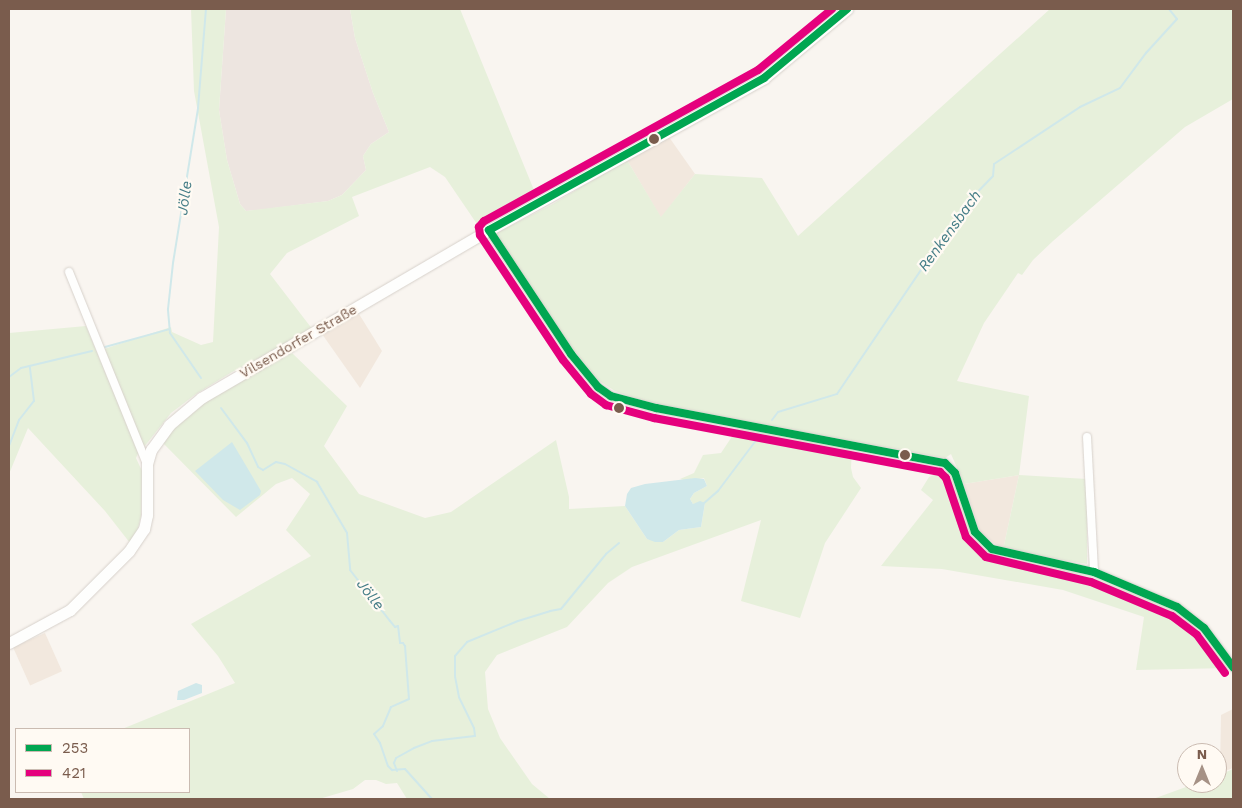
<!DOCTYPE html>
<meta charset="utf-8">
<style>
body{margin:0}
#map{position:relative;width:1242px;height:808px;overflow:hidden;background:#f9f5f0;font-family:"Work Sans",sans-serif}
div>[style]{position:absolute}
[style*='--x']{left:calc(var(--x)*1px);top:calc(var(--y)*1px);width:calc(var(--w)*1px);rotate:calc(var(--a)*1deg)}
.residential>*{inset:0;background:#f2e8de;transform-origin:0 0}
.industrial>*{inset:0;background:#ede5e0}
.green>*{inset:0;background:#e7f0db}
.water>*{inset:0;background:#d0e8ea}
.stream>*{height:2px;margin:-1px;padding:0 1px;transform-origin:1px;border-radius:1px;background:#d0e8ea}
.roads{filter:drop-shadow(0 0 1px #d7d1cb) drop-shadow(0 0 1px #d7d1cb)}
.street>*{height:8px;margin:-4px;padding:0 4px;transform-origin:4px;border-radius:4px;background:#fefefd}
.secondary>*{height:11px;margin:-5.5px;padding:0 5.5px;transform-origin:5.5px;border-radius:5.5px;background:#fefefd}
.bus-1>*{height:8px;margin:-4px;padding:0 4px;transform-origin:4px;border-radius:4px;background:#00a651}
.bus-2>*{height:8px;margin:-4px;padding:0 4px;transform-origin:4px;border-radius:4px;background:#e5007d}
.dots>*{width:14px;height:14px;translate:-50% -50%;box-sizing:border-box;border:2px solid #fffaf3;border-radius:50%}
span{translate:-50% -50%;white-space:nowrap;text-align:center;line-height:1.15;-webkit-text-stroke:4.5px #fffaf3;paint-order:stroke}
.street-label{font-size:14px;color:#7a5c4d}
.water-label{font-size:15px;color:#437c86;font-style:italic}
.frame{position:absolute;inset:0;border:10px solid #7a5c4d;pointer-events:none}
.legend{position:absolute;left:15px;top:728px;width:175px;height:65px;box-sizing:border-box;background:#fffaf3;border:1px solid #cabbb1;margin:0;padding:6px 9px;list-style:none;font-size:15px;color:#7a5c4d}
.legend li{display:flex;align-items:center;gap:10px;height:25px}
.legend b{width:25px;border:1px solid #cabbb1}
.north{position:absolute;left:1177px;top:743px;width:50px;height:50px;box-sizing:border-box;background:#fffaf3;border:1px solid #cabbb1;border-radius:50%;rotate:0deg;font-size:14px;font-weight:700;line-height:20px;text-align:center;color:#7a5c4d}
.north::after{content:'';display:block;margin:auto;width:18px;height:22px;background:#a69286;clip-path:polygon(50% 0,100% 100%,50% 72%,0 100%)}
</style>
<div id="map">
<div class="residential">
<i style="clip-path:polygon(669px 137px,695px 174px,661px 218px,627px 160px)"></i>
<i style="clip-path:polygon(359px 314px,382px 351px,360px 388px,322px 334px)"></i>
<i style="clip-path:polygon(1019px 475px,1003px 550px,980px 532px,964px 484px)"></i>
<i style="left:45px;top:633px;width:42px;height:35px;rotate:66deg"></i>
<i style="clip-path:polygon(1233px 709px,1233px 768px,1220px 773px,1221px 715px)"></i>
</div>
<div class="industrial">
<i style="clip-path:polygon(226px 9px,350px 9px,355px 38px,373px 93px,389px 132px,371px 144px,363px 156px,366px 170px,342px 195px,328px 201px,259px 210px,246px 211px,240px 204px,227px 160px,219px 110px)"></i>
</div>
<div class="green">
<i style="clip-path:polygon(191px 9px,226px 9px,219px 110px,227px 160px,240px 204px,246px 211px,328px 201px,342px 195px,366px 170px,363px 156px,371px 144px,389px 132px,373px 93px,355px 38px,350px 9px,460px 9px,536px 195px,479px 227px,445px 177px,430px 167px,352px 197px,359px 216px,287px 253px,270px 274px,313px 330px,232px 372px,196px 394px,171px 413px,144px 447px,140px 449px,136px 458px,142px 471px,141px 516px,137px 532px,130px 543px,105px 511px,28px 428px,9px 474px,9px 333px,86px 326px,113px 391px,125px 403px,104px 349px,171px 327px,172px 332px,201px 345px,213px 342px,219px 227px,194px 91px)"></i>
<i style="clip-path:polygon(1050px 9px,1233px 9px,1233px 99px,1185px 127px,1053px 241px,1033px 260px,1022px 275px,1018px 273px,984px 323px,957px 381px,1029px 396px,1019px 475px,1087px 479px,1087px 564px,1003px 550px,1019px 475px,964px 484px,951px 454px,945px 458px,653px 405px,615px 391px,598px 380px,564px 338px,496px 233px,551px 205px,627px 160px,661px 217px,695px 174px,762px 178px,798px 236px)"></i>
<i style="clip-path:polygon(292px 353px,347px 406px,324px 446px,359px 494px,425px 518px,451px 512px,556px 440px,569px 497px,569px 509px,625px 506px,647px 539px,663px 542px,679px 530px,701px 527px,705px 503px,693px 504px,690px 499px,694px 493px,707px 486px,704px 478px,687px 481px,680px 479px,694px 473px,703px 455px,721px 453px,739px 426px,852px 447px,851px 468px,853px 477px,861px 488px,825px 543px,800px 618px,741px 601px,761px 520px,632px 567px,608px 583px,567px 627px,497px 655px,485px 672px,488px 709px,500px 738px,532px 784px,550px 799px,407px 799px,397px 783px,386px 784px,376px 780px,365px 780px,353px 789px,319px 799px,84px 799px,81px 792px,189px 792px,189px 729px,122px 729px,235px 683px,218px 656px,191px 624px,311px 556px,286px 530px,310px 494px,292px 478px,276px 484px,236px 517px,161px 441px,187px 413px,236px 382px)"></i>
<i style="clip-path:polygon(948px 472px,955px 482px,972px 536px,985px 549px,1004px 558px,1058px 568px,1096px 579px,1170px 608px,1190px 621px,1229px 668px,1136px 670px,1144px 617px,1063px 590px,942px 569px,881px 566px,933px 500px,921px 490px,929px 477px,938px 473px)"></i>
<i style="clip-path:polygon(1233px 769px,1233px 799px,1153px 799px,1197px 783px,1217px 783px,1217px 776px)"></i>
</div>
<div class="water">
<i style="clip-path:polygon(232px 442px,261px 491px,260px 495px,240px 510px,223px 500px,195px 471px)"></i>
<i style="clip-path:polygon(695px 478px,704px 479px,707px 486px,694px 493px,690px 499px,693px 504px,700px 501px,705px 503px,701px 527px,679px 530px,663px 542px,655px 542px,647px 539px,625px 506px,627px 494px,631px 488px,645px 484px)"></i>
<i style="clip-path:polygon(196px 683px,202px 685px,202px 693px,184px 700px,177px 700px,178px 691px)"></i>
</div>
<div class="stream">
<i style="--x:105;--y:347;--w:67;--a:-15.5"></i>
<i style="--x:9;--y:377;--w:15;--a:-37"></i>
<i style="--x:21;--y:368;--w:73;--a:-13.5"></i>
<i style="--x:201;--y:378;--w:55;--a:-124.6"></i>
<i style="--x:170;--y:333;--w:24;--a:-95"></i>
<i style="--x:168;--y:309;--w:46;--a:-83.8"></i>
<i style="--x:173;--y:263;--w:157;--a:-80.8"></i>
<i style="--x:198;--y:108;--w:99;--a:-85.4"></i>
<i style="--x:221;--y:408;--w:44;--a:53.4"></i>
<i style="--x:247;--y:443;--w:26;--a:65"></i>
<i style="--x:258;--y:467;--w:6;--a:31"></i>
<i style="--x:263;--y:470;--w:15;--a:-32"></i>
<i style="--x:276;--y:462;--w:9;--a:13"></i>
<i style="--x:285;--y:464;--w:37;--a:29"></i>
<i style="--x:317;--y:482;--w:59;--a:59.5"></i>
<i style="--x:347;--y:533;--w:37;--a:85"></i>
<i style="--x:350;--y:570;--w:65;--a:51.9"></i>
<i style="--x:390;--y:621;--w:8;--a:50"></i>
<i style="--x:395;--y:627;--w:3;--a:-18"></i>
<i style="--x:398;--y:626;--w:17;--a:83"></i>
<i style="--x:400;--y:643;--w:3;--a:0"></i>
<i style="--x:403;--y:643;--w:4;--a:56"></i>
<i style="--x:405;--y:646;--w:53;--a:85.7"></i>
<i style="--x:409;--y:699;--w:20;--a:156"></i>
<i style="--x:391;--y:707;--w:21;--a:113"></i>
<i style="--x:383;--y:726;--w:12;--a:138"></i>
<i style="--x:374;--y:734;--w:11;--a:56"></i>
<i style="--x:380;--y:743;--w:24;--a:71"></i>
<i style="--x:388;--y:766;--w:6;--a:45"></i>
<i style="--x:392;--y:770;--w:13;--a:-4"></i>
<i style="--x:405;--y:769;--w:40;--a:48"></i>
<i style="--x:772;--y:420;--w:10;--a:-53"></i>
<i style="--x:778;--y:412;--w:62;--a:-17"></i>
<i style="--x:837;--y:394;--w:228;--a:-55.9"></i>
<i style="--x:965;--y:205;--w:40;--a:-46"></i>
<i style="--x:993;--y:176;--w:12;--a:-85"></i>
<i style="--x:994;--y:164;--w:103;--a:-33.5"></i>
<i style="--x:1080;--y:107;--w:44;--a:-25.4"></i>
<i style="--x:1120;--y:88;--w:44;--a:-53.4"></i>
<i style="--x:1146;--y:53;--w:46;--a:-47.6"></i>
<i style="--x:1177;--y:19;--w:13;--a:-129"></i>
<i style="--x:9;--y:446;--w:28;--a:-69"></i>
<i style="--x:19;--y:420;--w:24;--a:-52"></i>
<i style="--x:34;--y:401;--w:35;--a:-97"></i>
<i style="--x:703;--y:504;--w:20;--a:-41"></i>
<i style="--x:718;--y:491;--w:75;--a:-53.1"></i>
<i style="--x:397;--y:771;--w:9;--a:-111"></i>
<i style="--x:394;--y:763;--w:5;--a:-68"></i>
<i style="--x:396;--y:758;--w:21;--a:-29"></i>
<i style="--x:414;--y:748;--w:19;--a:-21"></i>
<i style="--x:432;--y:741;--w:43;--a:-6.6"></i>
<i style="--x:475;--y:736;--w:8;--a:-97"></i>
<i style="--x:474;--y:728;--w:34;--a:-116"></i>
<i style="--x:459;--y:697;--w:21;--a:-101"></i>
<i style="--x:455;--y:676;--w:20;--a:-90"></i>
<i style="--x:455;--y:656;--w:18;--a:-49"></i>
<i style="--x:467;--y:642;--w:55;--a:-22.4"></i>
<i style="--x:518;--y:621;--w:34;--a:-17"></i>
<i style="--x:550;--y:611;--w:11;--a:-10"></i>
<i style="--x:561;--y:609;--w:71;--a:-50.7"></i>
<i style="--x:606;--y:554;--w:17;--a:-40"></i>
</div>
<div class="roads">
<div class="street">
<i style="--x:489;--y:230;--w:149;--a:56.5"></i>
<i style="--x:571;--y:354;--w:43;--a:50.7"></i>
<i style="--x:598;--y:387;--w:16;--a:35"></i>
<i style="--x:611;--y:396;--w:47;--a:14.9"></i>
<i style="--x:656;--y:408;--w:294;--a:10.8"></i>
<i style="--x:945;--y:463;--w:14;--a:45"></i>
<i style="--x:955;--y:473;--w:62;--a:71.3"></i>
<i style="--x:975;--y:532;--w:24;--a:45"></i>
<i style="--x:992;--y:549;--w:105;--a:12.7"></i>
<i style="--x:1094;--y:572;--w:90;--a:22.9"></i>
<i style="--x:1177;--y:607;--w:34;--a:38"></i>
<i style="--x:1204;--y:628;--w:49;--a:53.4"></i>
<i style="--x:69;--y:272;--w:207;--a:67.9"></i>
<i style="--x:1087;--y:437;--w:135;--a:87"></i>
</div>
<div class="secondary">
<i style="--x:9;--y:643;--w:69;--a:-28.4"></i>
<i style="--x:70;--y:610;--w:83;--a:-45"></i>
<i style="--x:129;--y:551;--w:27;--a:-56"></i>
<i style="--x:144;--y:529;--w:14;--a:-78"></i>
<i style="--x:147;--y:515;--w:51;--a:-90"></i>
<i style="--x:147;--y:464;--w:15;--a:-74"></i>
<i style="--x:151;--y:450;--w:31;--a:-54"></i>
<i style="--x:169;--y:425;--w:42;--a:-40.2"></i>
<i style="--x:201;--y:398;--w:333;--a:-30.3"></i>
<i style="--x:489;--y:230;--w:314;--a:-28.9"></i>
<i style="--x:764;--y:78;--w:108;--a:-39.7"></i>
</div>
</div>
<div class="bus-1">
<i style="--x:489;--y:230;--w:149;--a:56.5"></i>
<i style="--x:571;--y:354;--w:43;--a:50.7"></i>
<i style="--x:598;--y:387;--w:16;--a:35"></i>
<i style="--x:611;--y:396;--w:47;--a:14.9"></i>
<i style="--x:656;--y:408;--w:294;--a:10.8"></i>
<i style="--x:945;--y:463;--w:14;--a:45"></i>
<i style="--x:955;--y:473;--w:62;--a:71.3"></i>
<i style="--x:975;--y:532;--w:24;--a:45"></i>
<i style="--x:992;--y:549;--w:105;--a:12.7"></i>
<i style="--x:1094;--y:572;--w:90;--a:22.9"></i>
<i style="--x:1177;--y:607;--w:34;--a:38"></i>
<i style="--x:1204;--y:628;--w:49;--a:53.4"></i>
<i style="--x:489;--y:230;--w:314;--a:-28.9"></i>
<i style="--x:764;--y:78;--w:108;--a:-39.7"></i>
</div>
<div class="bus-2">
<i style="--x:832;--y:9;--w:96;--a:140.5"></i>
<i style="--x:758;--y:70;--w:313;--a:151.1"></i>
<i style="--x:484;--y:221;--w:8;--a:130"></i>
<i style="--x:479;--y:227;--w:8;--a:83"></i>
<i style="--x:480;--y:235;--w:150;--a:56.4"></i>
<i style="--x:563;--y:360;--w:44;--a:50.5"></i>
<i style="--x:591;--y:394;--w:19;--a:36"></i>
<i style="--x:606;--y:405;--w:50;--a:15.2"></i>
<i style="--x:654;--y:418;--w:291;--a:10.7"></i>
<i style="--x:940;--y:472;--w:8;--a:45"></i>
<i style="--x:946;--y:478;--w:62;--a:71.3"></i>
<i style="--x:966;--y:537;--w:28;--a:45"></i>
<i style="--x:986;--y:557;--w:108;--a:13.4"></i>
<i style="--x:1091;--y:582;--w:88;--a:22.8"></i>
<i style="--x:1172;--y:616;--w:31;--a:37"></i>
<i style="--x:1197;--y:635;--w:47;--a:53.6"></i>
</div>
<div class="dots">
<i style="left:654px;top:139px;background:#7a5c4d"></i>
<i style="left:619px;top:408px;background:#7a5c4d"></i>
<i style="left:905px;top:455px;background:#7a5c4d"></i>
</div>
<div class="street-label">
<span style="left:298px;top:341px;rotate:-30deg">Vilsendorfer Straße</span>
</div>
<div class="water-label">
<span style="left:185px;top:198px;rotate:-82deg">Jölle</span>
<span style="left:950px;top:231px;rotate:-54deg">Renkensbach</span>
<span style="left:370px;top:595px;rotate:52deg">Jölle</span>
</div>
<div class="frame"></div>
<ul class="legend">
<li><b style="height:6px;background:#00a651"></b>253</li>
<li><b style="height:6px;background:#e5007d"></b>421</li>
</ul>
<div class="north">N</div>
</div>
